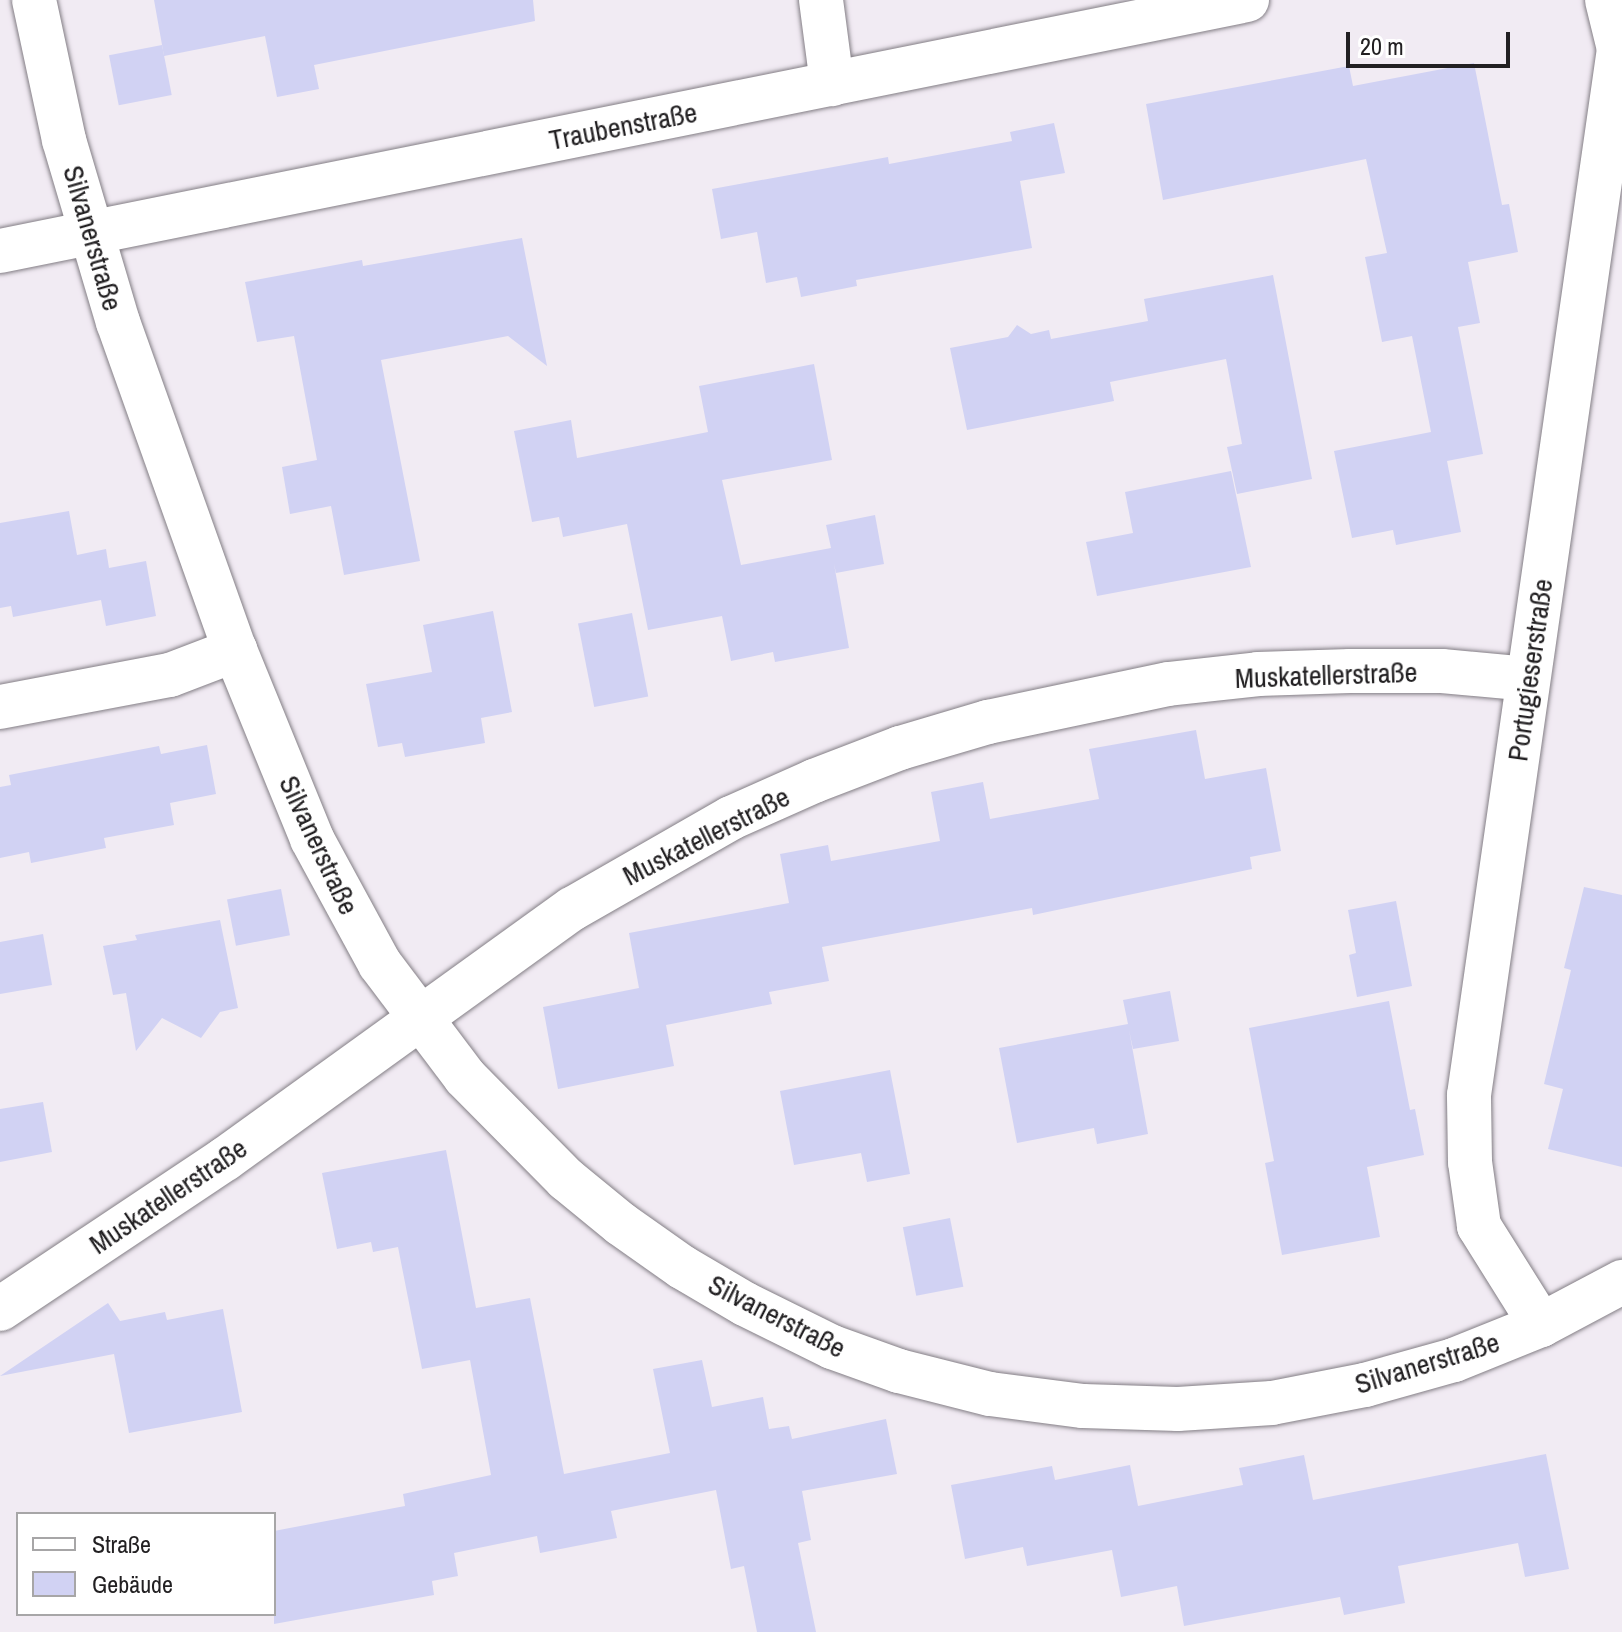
<!DOCTYPE html>
<meta charset="utf-8">
<style>
body{margin:0}
#map{position:relative;width:1622px;height:1632px;overflow:hidden;background:#f1ebf3;font-family:"Archivo Narrow",sans-serif}
div>[style]{position:absolute}
[style*='--x']{left:calc(var(--x)*1px);top:calc(var(--y)*1px);width:calc(var(--w)*1px);rotate:calc(var(--a)*1deg)}
.building>*{inset:0;background:#d1d2f3;transform-origin:0 0}
.roads{filter:drop-shadow(0 0 2px #837e85) drop-shadow(0 0 2px #837e85)}
.minor>*{height:44px;margin:-22px;padding:0 22px;transform-origin:22px;border-radius:22px;background:#fff}
span{translate:-50% -50%;white-space:nowrap;text-align:center;line-height:1.15;-webkit-text-stroke:8px #fff;paint-order:stroke}
.street-label{font-size:28px;color:#222022}
.legend{position:absolute;left:16px;top:1512px;width:260px;height:104px;box-sizing:border-box;background:#fff;border:2px solid #a7a6a7;margin:0;padding:10px 14px;list-style:none;font-size:24px;color:#222022}
.legend li{display:flex;align-items:center;gap:16px;height:40px}
.legend b{width:40px;border:2px solid #a7a6a7}
.scale{position:absolute;left:1346px;top:32px;width:164px;height:36px;box-sizing:border-box;border:4px solid #222022;border-top:0;padding-left:10px;font-size:24px;line-height:28px;white-space:nowrap;color:#222022;-webkit-text-stroke:6px #fff;paint-order:stroke}
</style>
<div id="map">
<div class="building">
<i style="clip-path:polygon(154px 0,533px 0,535px 21px,314px 65px,319px 89px,277px 97px,265px 36px,164px 56px)"></i>
<i style="left:162px;top:45px;width:51px;height:54px;rotate:79deg"></i>
<i style="clip-path:polygon(1474px 63px,1502px 205px,1509px 204px,1518px 252px,1468px 262px,1480px 323px,1458px 327px,1483px 454px,1447px 461px,1461px 532px,1396px 545px,1393px 530px,1352px 538px,1334px 451px,1431px 432px,1412px 336px,1382px 342px,1365px 257px,1387px 253px,1366px 159px,1163px 200px,1146px 104px,1349px 66px,1353px 86px)"></i>
<i style="clip-path:polygon(1054px 123px,1065px 173px,1020px 181px,1032px 248px,856px 280px,857px 286px,801px 297px,797px 277px,766px 283px,757px 232px,721px 239px,712px 189px,888px 157px,889px 164px,1012px 141px,1010px 132px)"></i>
<i style="clip-path:polygon(522px 238px,547px 366px,508px 336px,381px 360px,420px 561px,344px 575px,331px 506px,290px 514px,282px 467px,317px 460px,294px 336px,257px 342px,245px 282px,362px 260px,363px 266px)"></i>
<i style="clip-path:polygon(1273px 275px,1312px 479px,1237px 494px,1227px 447px,1242px 444px,1226px 359px,1110px 382px,1114px 401px,967px 430px,950px 348px,1008px 337px,1017px 325px,1031px 334px,1049px 330px,1051px 339px,1148px 321px,1144px 299px)"></i>
<i style="clip-path:polygon(814px 364px,832px 460px,722px 480px,741px 565px,831px 548px,826px 525px,875px 515px,884px 564px,836px 573px,834px 564px,849px 648px,775px 662px,773px 652px,731px 661px,722px 616px,648px 630px,627px 524px,563px 537px,559px 517px,532px 522px,514px 431px,571px 420px,577px 458px,708px 432px,699px 386px)"></i>
<i style="clip-path:polygon(1231px 471px,1251px 567px,1097px 596px,1086px 542px,1133px 533px,1125px 492px)"></i>
<i style="clip-path:polygon(69px 511px,77px 555px,106px 549px,109px 568px,146px 561px,156px 616px,106px 626px,101px 600px,13px 617px,11px 606px,0 608px,0 523px)"></i>
<i style="clip-path:polygon(493px 611px,512px 712px,481px 718px,485px 743px,405px 757px,402px 743px,378px 747px,366px 684px,432px 672px,423px 625px)"></i>
<i style="left:632px;top:613px;width:85px;height:55px;rotate:79deg"></i>
<i style="clip-path:polygon(1196px 730px,1205px 779px,1266px 768px,1281px 851px,1250px 857px,1252px 869px,1033px 915px,1032px 908px,822px 947px,829px 981px,769px 992px,772px 1004px,666px 1025px,674px 1066px,558px 1089px,543px 1007px,639px 988px,629px 933px,789px 903px,780px 854px,828px 845px,831px 861px,940px 841px,931px 792px,983px 782px,990px 819px,1099px 799px,1089px 749px)"></i>
<i style="clip-path:polygon(207px 745px,216px 794px,170px 803px,174px 825px,104px 838px,106px 848px,31px 863px,29px 852px,0 858px,0 787px,11px 785px,9px 775px,159px 746px,161px 754px)"></i>
<i style="clip-path:polygon(1584px 887px,1622px 895px,1622px 1167px,1548px 1149px,1563px 1089px,1544px 1084px,1571px 970px,1564px 968px)"></i>
<i style="left:281px;top:889px;width:47px;height:55px;rotate:79deg"></i>
<i style="clip-path:polygon(1396px 901px,1412px 986px,1357px 997px,1349px 955px,1356px 953px,1348px 910px)"></i>
<i style="clip-path:polygon(220px 920px,238px 1008px,220px 1012px,201px 1038px,162px 1018px,136px 1051px,126px 993px,113px 995px,103px 946px,137px 940px,135px 935px)"></i>
<i style="clip-path:polygon(43px 934px,52px 985px,0 994px,0 942px)"></i>
<i style="clip-path:polygon(1170px 991px,1179px 1041px,1133px 1049px,1129px 1030px,1148px 1134px,1097px 1144px,1094px 1128px,1017px 1143px,999px 1048px,1128px 1024px,1123px 1000px)"></i>
<i style="clip-path:polygon(1389px 1001px,1410px 1110px,1415px 1109px,1424px 1155px,1367px 1167px,1380px 1237px,1282px 1255px,1265px 1163px,1274px 1161px,1249px 1028px)"></i>
<i style="clip-path:polygon(890px 1070px,910px 1174px,867px 1182px,861px 1153px,794px 1165px,780px 1091px)"></i>
<i style="clip-path:polygon(43px 1102px,52px 1152px,0 1162px,0 1109px)"></i>
<i style="clip-path:polygon(446px 1150px,476px 1308px,530px 1298px,564px 1474px,670px 1453px,653px 1369px,702px 1360px,712px 1407px,763px 1397px,769px 1429px,789px 1426px,792px 1439px,886px 1419px,897px 1474px,802px 1491px,811px 1540px,798px 1543px,816px 1632px,757px 1632px,744px 1566px,731px 1569px,716px 1490px,611px 1511px,617px 1538px,540px 1553px,537px 1536px,454px 1553px,458px 1576px,432px 1581px,434px 1595px,274px 1624px,274px 1531px,405px 1506px,403px 1494px,491px 1475px,470px 1360px,422px 1369px,398px 1247px,373px 1252px,371px 1242px,337px 1249px,322px 1173px)"></i>
<i style="left:950px;top:1218px;width:70px;height:48px;rotate:79deg"></i>
<i style="clip-path:polygon(108px 1303px,120px 1321px,165px 1312px,167px 1320px,223px 1309px,242px 1412px,129px 1433px,114px 1354px,0 1376px)"></i>
<i style="clip-path:polygon(1546px 1454px,1569px 1569px,1525px 1577px,1518px 1543px,1398px 1566px,1405px 1603px,1344px 1615px,1340px 1597px,1184px 1626px,1177px 1586px,1121px 1597px,1112px 1550px,1027px 1566px,1023px 1547px,965px 1559px,951px 1485px,1052px 1466px,1055px 1480px,1130px 1465px,1138px 1506px,1243px 1485px,1239px 1468px,1304px 1455px,1313px 1500px)"></i>
</div>
<div class="roads">
<div class="minor">
<i style="--x:34;--y:0;--w:143;--a:77.9"></i>
<i style="--x:64;--y:140;--w:190;--a:73.5"></i>
<i style="--x:118;--y:322;--w:348;--a:70.4"></i>
<i style="--x:235;--y:650;--w:204;--a:67.8"></i>
<i style="--x:312;--y:839;--w:142;--a:61.5"></i>
<i style="--x:380;--y:964;--w:141;--a:53"></i>
<i style="--x:465;--y:1077;--w:144;--a:45.3"></i>
<i style="--x:566;--y:1179;--w:71;--a:39.3"></i>
<i style="--x:621;--y:1224;--w:75;--a:35.2"></i>
<i style="--x:682;--y:1267;--w:73;--a:30.4"></i>
<i style="--x:745;--y:1304;--w:97;--a:26.3"></i>
<i style="--x:832;--y:1347;--w:71;--a:19.7"></i>
<i style="--x:899;--y:1371;--w:94;--a:14.2"></i>
<i style="--x:990;--y:1394;--w:94;--a:7.4"></i>
<i style="--x:1083;--y:1406;--w:95;--a:1.8"></i>
<i style="--x:1178;--y:1409;--w:94;--a:-3.7"></i>
<i style="--x:1272;--y:1403;--w:95;--a:-11"></i>
<i style="--x:1365;--y:1385;--w:92;--a:-15.7"></i>
<i style="--x:1454;--y:1360;--w:94;--a:-21.9"></i>
<i style="--x:1541;--y:1325;--w:92;--a:-28"></i>
<i style="--x:821;--y:0;--w:85;--a:82.5"></i>
<i style="--x:0;--y:251;--w:1272;--a:-11.38"></i>
<i style="--x:0;--y:707;--w:173;--a:-10.7"></i>
<i style="--x:170;--y:675;--w:70;--a:-21"></i>
<i style="--x:0;--y:1309;--w:270;--a:-33.7"></i>
<i style="--x:225;--y:1159;--w:428;--a:-35.8"></i>
<i style="--x:572;--y:909;--w:183;--a:-29.8"></i>
<i style="--x:731;--y:818;--w:91;--a:-24"></i>
<i style="--x:814;--y:781;--w:92;--a:-21"></i>
<i style="--x:900;--y:748;--w:92;--a:-16.5"></i>
<i style="--x:988;--y:722;--w:184;--a:-11.9"></i>
<i style="--x:1168;--y:684;--w:91;--a:-6.3"></i>
<i style="--x:1258;--y:674;--w:92;--a:-1.9"></i>
<i style="--x:1350;--y:671;--w:92;--a:0"></i>
<i style="--x:1442;--y:671;--w:86;--a:5.3"></i>
<i style="--x:1541;--y:1325;--w:117;--a:-122.1"></i>
<i style="--x:1479;--y:1226;--w:65;--a:-98"></i>
<i style="--x:1470;--y:1162;--w:67;--a:-90.9"></i>
<i style="--x:1469;--y:1095;--w:1057;--a:-81.84"></i>
<i style="--x:1619;--y:49;--w:50;--a:-103.8"></i>
</div>
</div>
<div class="street-label">
<span style="left:623px;top:126px;rotate:-11deg">Traubenstraße</span>
<span style="left:93px;top:238px;rotate:74deg">Silvanerstraße</span>
<span style="left:1530px;top:670px;rotate:-82deg">Portugieserstraße</span>
<span style="left:1326px;top:675px;rotate:-2deg">Muskatellerstraße</span>
<span style="left:706px;top:836px;rotate:-27deg">Muskatellerstraße</span>
<span style="left:319px;top:845px;rotate:65deg">Silvanerstraße</span>
<span style="left:168px;top:1196px;rotate:-34deg">Muskatellerstraße</span>
<span style="left:777px;top:1316px;rotate:27deg">Silvanerstraße</span>
<span style="left:1427px;top:1363px;rotate:-17deg">Silvanerstraße</span>
</div>
<ul class="legend">
<li><b style="height:10px;background:#fff"></b>Straße</li>
<li><b style="height:22px;background:#d1d2f3"></b>Gebäude</li>
</ul>
<div class="scale">20 m</div>
</div>
